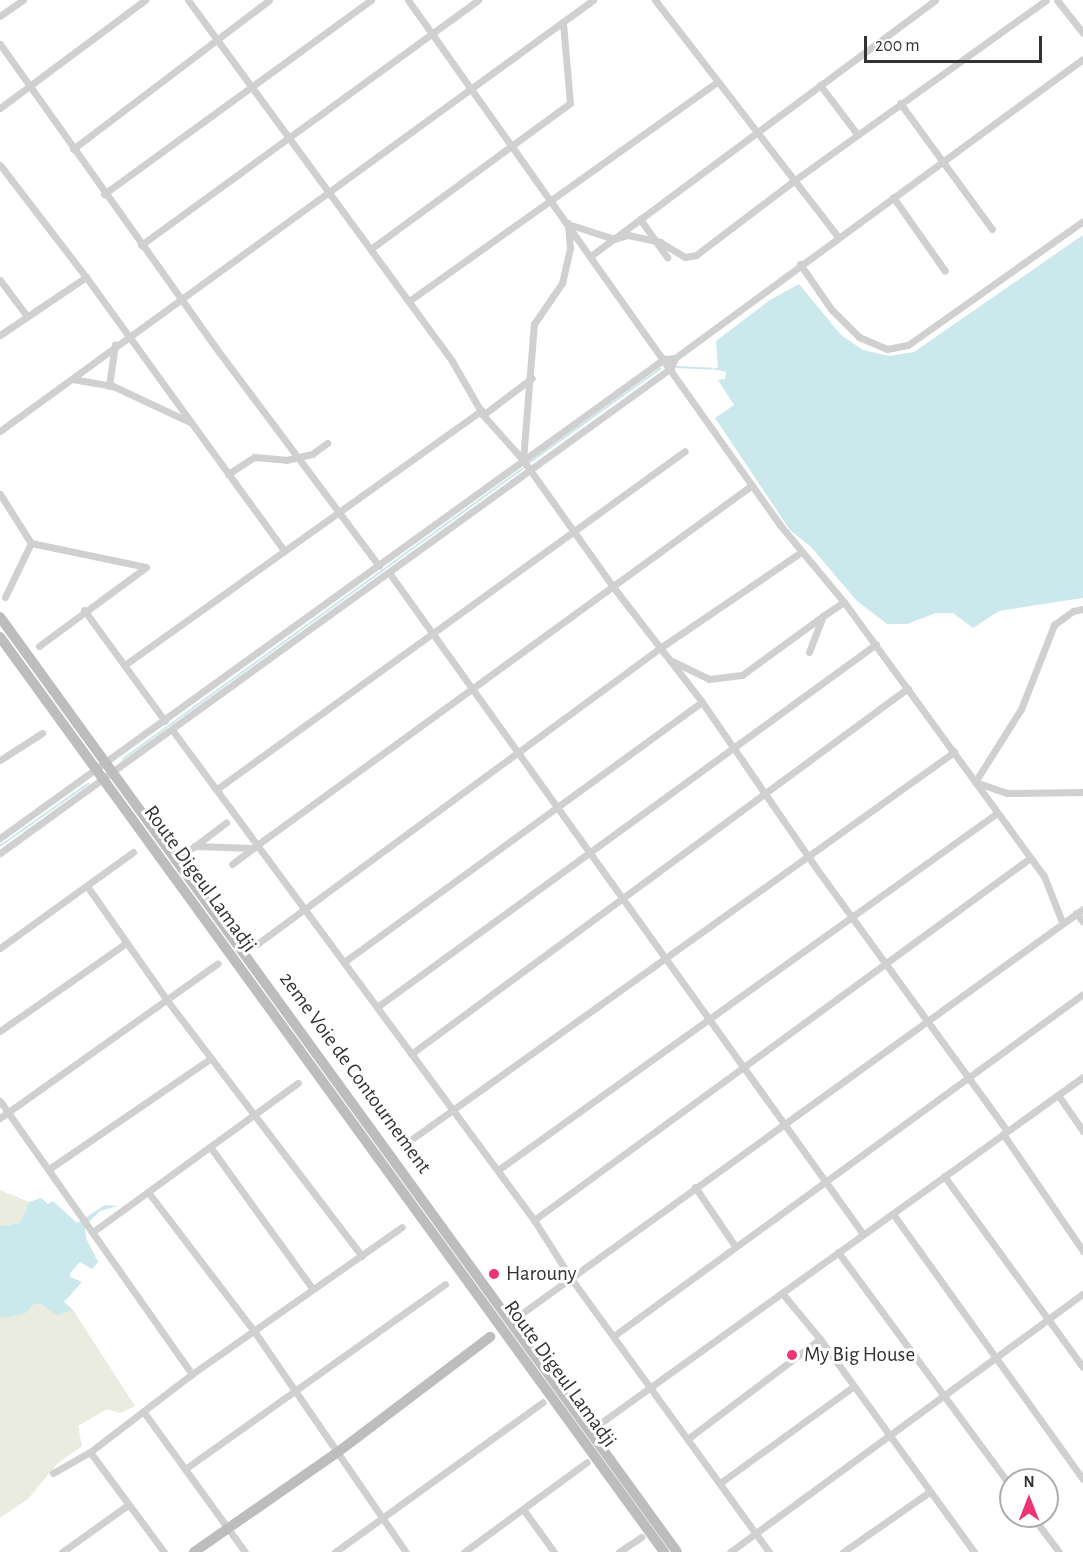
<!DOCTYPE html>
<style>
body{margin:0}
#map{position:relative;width:1083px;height:1552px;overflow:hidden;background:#fff;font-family:"Alegreya Sans",sans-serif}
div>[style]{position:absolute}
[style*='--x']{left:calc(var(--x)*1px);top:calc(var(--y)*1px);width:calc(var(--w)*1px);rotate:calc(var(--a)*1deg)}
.green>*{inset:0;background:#e9ecde}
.water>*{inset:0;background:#cbe8ed}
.stream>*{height:1.5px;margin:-0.75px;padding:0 0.75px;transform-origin:0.75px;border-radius:0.75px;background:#cbe8ed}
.street>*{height:7px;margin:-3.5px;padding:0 3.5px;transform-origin:3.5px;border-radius:3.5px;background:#d0d0d0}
.secondary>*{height:10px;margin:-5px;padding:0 5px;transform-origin:5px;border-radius:5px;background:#bdbdbd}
.dots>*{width:16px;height:16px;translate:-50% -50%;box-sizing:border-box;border:3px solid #fff;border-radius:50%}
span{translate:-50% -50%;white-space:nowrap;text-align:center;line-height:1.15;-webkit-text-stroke:6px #fff;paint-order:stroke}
.street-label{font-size:21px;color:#333}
.poi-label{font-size:21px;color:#333}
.left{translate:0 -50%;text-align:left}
.north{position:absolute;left:999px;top:1468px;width:60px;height:60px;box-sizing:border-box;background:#fff;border:2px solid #adadad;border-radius:50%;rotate:0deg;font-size:16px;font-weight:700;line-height:24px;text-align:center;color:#333}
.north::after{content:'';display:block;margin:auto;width:21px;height:27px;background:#eb3471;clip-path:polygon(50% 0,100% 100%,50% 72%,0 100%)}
.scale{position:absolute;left:864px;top:36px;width:178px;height:27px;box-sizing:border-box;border:3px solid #333;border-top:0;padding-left:8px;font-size:18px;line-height:21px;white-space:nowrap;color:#333;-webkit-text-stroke:4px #fff;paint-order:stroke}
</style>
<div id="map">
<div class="green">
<i style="clip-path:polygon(0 1190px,29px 1202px,20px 1223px,0 1226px)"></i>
<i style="clip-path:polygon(41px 1303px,50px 1308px,73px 1310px,135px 1406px,121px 1413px,107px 1409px,78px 1426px,82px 1446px,57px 1464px,28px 1499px,0 1518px,0 1316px,26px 1313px,33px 1304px)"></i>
</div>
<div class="water">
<i style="clip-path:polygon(1083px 235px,1083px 598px,999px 611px,973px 628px,953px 613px,936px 613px,907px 624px,887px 624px,857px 601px,811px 547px,790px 530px,715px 418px,734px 405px,718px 380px,725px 379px,726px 372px,718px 370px,716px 341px,770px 300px,799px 284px,841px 335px,863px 350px,889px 356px,914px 352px)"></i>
<i style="clip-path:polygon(41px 1198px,48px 1204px,53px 1201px,77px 1223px,105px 1205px,118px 1206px,100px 1211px,85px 1226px,86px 1238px,98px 1262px,92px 1269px,80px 1262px,70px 1273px,70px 1277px,82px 1282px,64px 1302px,73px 1310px,57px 1315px,41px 1304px,34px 1304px,26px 1313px,5px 1318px,0 1316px,0 1226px,20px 1223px,29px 1202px)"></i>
</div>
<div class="stream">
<i style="--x:677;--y:367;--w:35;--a:3"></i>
<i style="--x:715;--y:369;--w:3;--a:0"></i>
<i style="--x:529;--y:463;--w:161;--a:-35.7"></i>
<i style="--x:123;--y:759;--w:498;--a:-36"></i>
<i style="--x:0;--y:846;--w:108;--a:-35.2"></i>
</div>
<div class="street">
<i style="--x:188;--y:0;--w:447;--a:53.8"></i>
<i style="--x:452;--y:361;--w:62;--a:60.1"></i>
<i style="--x:483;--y:415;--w:60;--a:48.4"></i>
<i style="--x:523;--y:460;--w:157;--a:54.6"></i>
<i style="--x:614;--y:588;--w:144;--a:52.3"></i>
<i style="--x:702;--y:702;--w:206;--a:55.5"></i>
<i style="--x:819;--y:872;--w:320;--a:54"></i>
<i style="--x:408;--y:0;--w:643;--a:54.68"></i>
<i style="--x:780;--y:525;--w:100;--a:50.3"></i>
<i style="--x:844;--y:602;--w:339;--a:53.9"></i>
<i style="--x:1044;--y:876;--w:49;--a:68.6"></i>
<i style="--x:655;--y:0;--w:299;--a:52.3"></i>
<i style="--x:1057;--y:0;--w:42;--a:51.8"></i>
<i style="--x:0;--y:16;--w:28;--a:-35"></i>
<i style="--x:0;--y:44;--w:378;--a:54.6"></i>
<i style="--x:219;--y:352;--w:267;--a:53.2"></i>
<i style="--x:820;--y:85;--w:61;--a:52.9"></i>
<i style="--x:900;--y:103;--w:156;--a:53.9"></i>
<i style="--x:0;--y:108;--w:181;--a:-36.7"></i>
<i style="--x:73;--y:149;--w:246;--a:-37.2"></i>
<i style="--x:0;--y:165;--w:141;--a:52.5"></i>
<i style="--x:86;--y:277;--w:338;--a:54.1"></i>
<i style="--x:104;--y:194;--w:330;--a:-36"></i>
<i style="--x:893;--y:197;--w:90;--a:54.9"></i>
<i style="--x:640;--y:219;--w:47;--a:54.6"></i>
<i style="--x:571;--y:225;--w:45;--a:18"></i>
<i style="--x:614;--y:239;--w:15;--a:-16"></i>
<i style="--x:628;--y:235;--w:33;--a:12"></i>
<i style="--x:660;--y:242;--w:29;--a:31"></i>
<i style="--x:685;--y:257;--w:11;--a:-10"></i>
<i style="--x:696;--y:255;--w:121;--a:-37.2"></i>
<i style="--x:792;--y:182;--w:312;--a:-35.6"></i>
<i style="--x:141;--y:245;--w:417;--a:-36"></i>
<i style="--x:372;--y:248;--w:245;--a:-36.2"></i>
<i style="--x:570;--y:103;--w:80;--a:-95"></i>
<i style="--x:592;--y:255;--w:427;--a:-36.6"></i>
<i style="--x:800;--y:264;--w:55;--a:55.4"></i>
<i style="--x:831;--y:309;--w:40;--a:45"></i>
<i style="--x:859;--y:337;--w:30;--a:23"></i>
<i style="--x:887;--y:349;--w:21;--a:-11"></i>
<i style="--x:908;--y:345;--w:214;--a:-35.3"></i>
<i style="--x:0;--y:280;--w:45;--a:53.1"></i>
<i style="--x:409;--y:301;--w:379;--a:-35.4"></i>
<i style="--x:0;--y:335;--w:104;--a:-34"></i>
<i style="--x:675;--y:358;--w:506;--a:-36.24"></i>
<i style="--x:72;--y:379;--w:42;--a:9.7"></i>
<i style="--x:113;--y:386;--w:85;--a:25.1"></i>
<i style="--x:109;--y:386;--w:42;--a:-81.9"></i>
<i style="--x:483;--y:415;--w:61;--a:-37.1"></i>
<i style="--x:0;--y:431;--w:733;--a:-36.01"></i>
<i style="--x:523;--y:460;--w:136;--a:-85.4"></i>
<i style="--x:534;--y:324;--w:50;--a:-55.7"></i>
<i style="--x:562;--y:283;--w:36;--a:-77"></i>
<i style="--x:570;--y:248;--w:25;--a:-95"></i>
<i style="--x:228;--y:474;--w:31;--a:-33"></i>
<i style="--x:254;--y:457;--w:32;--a:5"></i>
<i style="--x:286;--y:460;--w:27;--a:-13"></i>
<i style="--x:312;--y:454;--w:19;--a:-36"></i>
<i style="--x:0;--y:494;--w:58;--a:57.7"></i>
<i style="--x:31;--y:543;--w:60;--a:115.7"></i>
<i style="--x:31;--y:543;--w:117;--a:11.8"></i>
<i style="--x:390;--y:574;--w:812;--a:54.37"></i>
<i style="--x:1083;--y:609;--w:10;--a:169"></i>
<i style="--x:1073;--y:611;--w:24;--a:144"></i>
<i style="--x:1054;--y:625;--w:90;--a:111.4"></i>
<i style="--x:1021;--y:709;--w:86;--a:122.2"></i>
<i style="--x:975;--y:782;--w:34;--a:19"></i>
<i style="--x:1007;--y:793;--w:76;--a:-0.8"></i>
<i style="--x:84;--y:610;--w:137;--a:53.9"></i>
<i style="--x:39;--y:646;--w:133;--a:-36.4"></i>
<i style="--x:809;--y:652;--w:39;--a:-69"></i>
<i style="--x:823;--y:616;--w:25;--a:-34"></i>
<i style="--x:672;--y:661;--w:41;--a:25.9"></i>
<i style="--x:709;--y:679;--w:33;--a:-7"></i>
<i style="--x:742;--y:675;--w:100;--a:-36.1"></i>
<i style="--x:126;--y:664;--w:437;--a:-35.5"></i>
<i style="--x:173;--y:731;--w:608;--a:53.56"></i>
<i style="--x:534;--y:1220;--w:67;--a:57.7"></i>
<i style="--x:570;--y:1277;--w:339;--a:54.1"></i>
<i style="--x:0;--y:760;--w:50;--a:-32.7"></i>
<i style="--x:217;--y:789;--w:577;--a:-35.84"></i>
<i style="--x:0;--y:838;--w:819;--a:-35.81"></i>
<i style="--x:664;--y:359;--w:11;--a:-5"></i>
<i style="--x:675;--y:358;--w:11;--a:112"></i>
<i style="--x:671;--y:368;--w:828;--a:144.14"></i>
<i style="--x:195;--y:846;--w:39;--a:-37"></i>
<i style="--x:184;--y:854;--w:14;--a:-36"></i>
<i style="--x:195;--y:846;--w:58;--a:2"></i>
<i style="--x:253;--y:848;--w:617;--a:-36.03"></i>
<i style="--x:232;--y:864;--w:26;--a:-37"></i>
<i style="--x:87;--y:886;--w:138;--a:55"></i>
<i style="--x:166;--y:999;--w:323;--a:52.7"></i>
<i style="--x:1076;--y:913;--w:11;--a:52"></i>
<i style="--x:257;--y:944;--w:500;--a:-36.3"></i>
<i style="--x:660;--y:648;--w:171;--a:-34.2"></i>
<i style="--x:0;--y:948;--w:164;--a:-35.8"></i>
<i style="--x:344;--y:962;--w:442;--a:-36"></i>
<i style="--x:377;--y:1007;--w:617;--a:-36.03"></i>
<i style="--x:0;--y:1031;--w:154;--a:-34.9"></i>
<i style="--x:411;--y:1054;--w:617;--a:-36.37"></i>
<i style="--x:1058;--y:1095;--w:44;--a:55.2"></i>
<i style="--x:0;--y:1101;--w:334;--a:54.9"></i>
<i style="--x:0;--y:1118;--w:267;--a:-35.4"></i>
<i style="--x:1003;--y:1134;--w:142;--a:55.6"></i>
<i style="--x:405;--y:1144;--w:675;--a:-35.53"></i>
<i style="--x:211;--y:1148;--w:173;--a:54.2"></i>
<i style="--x:49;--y:1169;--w:196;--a:-34.4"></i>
<i style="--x:498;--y:1170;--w:614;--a:-35.58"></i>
<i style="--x:944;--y:1176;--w:236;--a:54"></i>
<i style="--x:695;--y:1187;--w:71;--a:55.9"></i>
<i style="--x:148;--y:1192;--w:175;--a:52.7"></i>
<i style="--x:254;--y:1331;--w:268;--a:55.5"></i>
<i style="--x:893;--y:1214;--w:326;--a:54.4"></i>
<i style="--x:534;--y:1220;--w:614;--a:-36.12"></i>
<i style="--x:94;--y:1231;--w:252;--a:-36"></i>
<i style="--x:838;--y:1252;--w:292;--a:53.6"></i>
<i style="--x:782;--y:1293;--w:60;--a:50.4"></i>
<i style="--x:820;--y:1339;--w:263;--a:54.1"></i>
<i style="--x:521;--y:1314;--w:693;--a:-35.78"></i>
<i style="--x:615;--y:1335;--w:579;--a:-36.08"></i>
<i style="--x:143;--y:1411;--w:174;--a:54.1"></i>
<i style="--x:595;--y:1427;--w:601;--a:-35.65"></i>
<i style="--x:690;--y:1437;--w:163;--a:-37"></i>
<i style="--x:185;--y:1469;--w:319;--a:-35.4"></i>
<i style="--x:53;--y:1473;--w:43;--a:-29.6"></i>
<i style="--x:720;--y:1483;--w:165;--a:-35.9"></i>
<i style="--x:523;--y:1509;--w:53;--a:54.2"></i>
<i style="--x:1032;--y:1516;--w:45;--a:53.1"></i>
<i style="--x:62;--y:1552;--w:81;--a:-35.5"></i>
<i style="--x:164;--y:1552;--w:124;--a:-126.5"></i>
<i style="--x:90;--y:1452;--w:128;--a:-37.4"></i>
<i style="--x:192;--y:1374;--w:256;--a:-35"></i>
<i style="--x:335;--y:1552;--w:256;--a:-35.8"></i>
<i style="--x:464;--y:1552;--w:152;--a:-36.2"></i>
<i style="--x:619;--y:1552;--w:27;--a:-34"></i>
<i style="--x:730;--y:1552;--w:437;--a:-36.2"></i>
<i style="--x:843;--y:1552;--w:103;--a:-34.8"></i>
</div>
<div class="secondary">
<i style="--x:0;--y:617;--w:1154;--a:54.09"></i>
<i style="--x:0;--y:637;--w:1131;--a:54.03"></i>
<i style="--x:194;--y:1552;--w:175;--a:-34.8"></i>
<i style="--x:338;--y:1452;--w:191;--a:-37.1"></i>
</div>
<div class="dots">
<i style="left:494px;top:1274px;background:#eb3471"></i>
<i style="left:792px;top:1355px;background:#eb3471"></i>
</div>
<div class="street-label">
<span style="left:200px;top:879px;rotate:54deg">Route Digeul Lamadji</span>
<span style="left:355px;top:1073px;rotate:54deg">2eme Voie de Contournement</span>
<span style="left:560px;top:1374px;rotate:54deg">Route Digeul Lamadji</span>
</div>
<div class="poi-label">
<span class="left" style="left:506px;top:1274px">Harouny</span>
<span class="left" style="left:804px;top:1355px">My Big House</span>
</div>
<div class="north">N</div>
<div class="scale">200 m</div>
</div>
